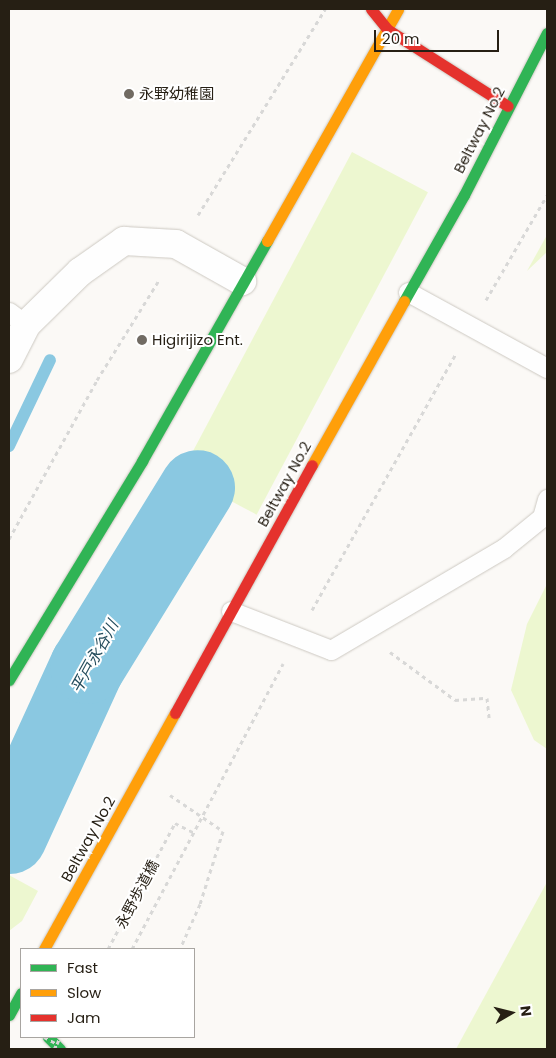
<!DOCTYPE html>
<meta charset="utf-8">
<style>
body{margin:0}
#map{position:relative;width:556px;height:1058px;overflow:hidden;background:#fbf9f6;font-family:Poppins,"Noto Sans JP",sans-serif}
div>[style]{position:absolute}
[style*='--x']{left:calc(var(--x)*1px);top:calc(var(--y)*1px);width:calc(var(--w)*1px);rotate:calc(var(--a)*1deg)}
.green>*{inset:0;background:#edf7d0;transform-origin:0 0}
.stream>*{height:12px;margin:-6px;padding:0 6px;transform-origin:6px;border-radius:6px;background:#8ac8e1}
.river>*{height:75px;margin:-37.5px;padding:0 37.5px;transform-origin:37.5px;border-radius:37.5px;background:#8ac8e1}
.path>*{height:3px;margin-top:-1.5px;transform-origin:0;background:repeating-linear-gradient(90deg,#d8d8d7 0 4px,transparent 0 8px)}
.roads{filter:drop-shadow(0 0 1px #cdc9c2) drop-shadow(0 0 1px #cdc9c2)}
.lane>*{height:19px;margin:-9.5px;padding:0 9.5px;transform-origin:9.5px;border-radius:9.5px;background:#fefefe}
.street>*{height:28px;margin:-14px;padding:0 14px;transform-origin:14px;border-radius:14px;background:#fefefe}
.fast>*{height:11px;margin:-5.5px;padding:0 5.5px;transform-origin:5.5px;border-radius:5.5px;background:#30b455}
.slow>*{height:11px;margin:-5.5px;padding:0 5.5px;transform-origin:5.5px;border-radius:5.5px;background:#ff9f0a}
.jam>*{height:11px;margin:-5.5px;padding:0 5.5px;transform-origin:5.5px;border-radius:5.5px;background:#e5322d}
.path-bridge>*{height:3px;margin-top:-1.5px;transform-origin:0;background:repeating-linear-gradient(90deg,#d8d8d7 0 4px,transparent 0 8px)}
.dots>*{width:14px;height:14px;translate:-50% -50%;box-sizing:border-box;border:2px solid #fff;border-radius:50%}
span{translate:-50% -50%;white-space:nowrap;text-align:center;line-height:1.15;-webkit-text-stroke:4px #fff;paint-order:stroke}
.poi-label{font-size:15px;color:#261f14}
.left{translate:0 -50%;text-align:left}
.street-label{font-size:15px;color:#261f14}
.water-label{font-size:16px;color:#244c5c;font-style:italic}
.frame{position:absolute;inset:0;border:10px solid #261f14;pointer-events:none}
.legend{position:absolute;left:20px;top:948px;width:175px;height:90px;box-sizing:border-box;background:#fff;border:1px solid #a8a5a1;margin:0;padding:6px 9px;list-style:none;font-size:15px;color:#261f14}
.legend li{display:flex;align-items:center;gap:10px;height:25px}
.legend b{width:25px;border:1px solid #a8a5a1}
.north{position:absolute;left:486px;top:988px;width:50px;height:50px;-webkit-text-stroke:4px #fff;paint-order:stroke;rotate:82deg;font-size:14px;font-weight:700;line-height:20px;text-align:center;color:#261f14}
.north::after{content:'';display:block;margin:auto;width:18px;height:22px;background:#261f14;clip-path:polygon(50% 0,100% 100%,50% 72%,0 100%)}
.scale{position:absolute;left:374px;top:30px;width:125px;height:22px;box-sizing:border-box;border:2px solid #261f14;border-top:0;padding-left:6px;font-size:15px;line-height:18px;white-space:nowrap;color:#261f14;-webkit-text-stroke:4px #fff;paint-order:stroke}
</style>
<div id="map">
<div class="green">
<i style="left:352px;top:152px;width:86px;height:365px;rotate:28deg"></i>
<i style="clip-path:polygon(547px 235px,547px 252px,527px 271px)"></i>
<i style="clip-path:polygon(547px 584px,547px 749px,534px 740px,511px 690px,527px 624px)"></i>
<i style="clip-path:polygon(9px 875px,38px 891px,22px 921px,9px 931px)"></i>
<i style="clip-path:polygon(547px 882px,547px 1049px,456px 1049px)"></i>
</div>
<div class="stream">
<i style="--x:9;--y:446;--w:95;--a:-64.5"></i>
</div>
<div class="river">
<i style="--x:9;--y:836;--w:187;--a:-65.4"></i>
<i style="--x:87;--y:666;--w:210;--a:-58.4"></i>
</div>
<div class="path">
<i style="--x:198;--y:215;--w:242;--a:-58.3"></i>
<i style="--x:486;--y:300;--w:121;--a:-59.8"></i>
<i style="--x:9;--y:539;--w:182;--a:-61"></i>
<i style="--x:97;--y:380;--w:118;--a:-58.2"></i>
<i style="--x:312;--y:610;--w:295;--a:-60.7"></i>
<i style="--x:390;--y:652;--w:81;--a:36.4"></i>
<i style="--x:455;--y:700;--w:32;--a:-4"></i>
<i style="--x:487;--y:698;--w:20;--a:84"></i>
<i style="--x:170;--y:795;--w:64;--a:34.2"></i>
<i style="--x:223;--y:831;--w:77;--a:107.5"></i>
<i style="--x:200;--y:904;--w:49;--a:114"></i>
<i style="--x:108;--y:949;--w:143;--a:-62"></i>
<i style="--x:175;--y:823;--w:22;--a:27"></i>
<i style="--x:132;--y:949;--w:323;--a:-62.1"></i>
</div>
<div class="roads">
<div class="lane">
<i style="--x:408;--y:292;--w:158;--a:28.7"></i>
<i style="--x:9;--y:312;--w:21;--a:37"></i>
<i style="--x:231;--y:611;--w:107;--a:21.3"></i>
<i style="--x:331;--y:650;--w:201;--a:-30.5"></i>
<i style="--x:504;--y:548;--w:49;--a:-39.2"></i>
<i style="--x:542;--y:517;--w:19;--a:-74"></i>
</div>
<div class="street">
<i style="--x:9;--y:359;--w:38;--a:-63"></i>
<i style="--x:26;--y:325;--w:76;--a:-44.5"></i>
<i style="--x:80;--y:272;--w:54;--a:-35.2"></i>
<i style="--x:124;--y:241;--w:52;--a:3.3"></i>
<i style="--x:176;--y:244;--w:76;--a:29.3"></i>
</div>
<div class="fast">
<i style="--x:404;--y:301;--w:122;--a:-60.5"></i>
<i style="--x:464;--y:195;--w:182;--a:-62.9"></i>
<i style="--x:9;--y:680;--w:256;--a:-58.7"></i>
<i style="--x:142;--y:461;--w:253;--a:-60.4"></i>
<i style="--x:9;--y:1015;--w:25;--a:-61"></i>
<i style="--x:48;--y:1037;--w:17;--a:45"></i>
</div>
<div class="slow">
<i style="--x:267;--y:241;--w:266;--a:-60.5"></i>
<i style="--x:312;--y:465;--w:188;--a:-60.7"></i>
<i style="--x:44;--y:949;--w:270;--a:-61"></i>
</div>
<div class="jam">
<i style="--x:371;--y:9;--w:26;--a:51"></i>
<i style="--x:387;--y:29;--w:143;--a:32.5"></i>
<i style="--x:175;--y:713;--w:283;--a:-61.1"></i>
</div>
</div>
<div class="path-bridge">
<i style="--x:44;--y:1037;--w:15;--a:28"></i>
<i style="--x:57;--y:1044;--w:8;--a:-67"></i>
<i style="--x:54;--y:1049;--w:6;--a:-59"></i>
</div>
<div class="dots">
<i style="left:129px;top:94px;background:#716b63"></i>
<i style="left:142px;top:340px;background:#716b63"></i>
</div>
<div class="poi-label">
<span class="left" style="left:139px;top:94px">永野幼稚園</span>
<span class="left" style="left:152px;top:340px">Higirijizo Ent.</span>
</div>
<div class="street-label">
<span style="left:479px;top:130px;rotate:-63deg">Beltway No.2</span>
<span style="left:284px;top:484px;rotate:-61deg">Beltway No.2</span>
<span style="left:88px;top:839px;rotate:-61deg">Beltway No.2</span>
<span style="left:137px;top:894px;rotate:-62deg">永野歩道橋</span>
</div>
<div class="water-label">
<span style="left:95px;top:657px;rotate:-61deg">平戸永谷川</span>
</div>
<div class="frame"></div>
<ul class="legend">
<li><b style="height:6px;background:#30b455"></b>Fast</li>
<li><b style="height:6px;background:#ff9f0a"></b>Slow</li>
<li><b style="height:6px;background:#e5322d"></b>Jam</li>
</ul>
<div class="north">N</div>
<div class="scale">20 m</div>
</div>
